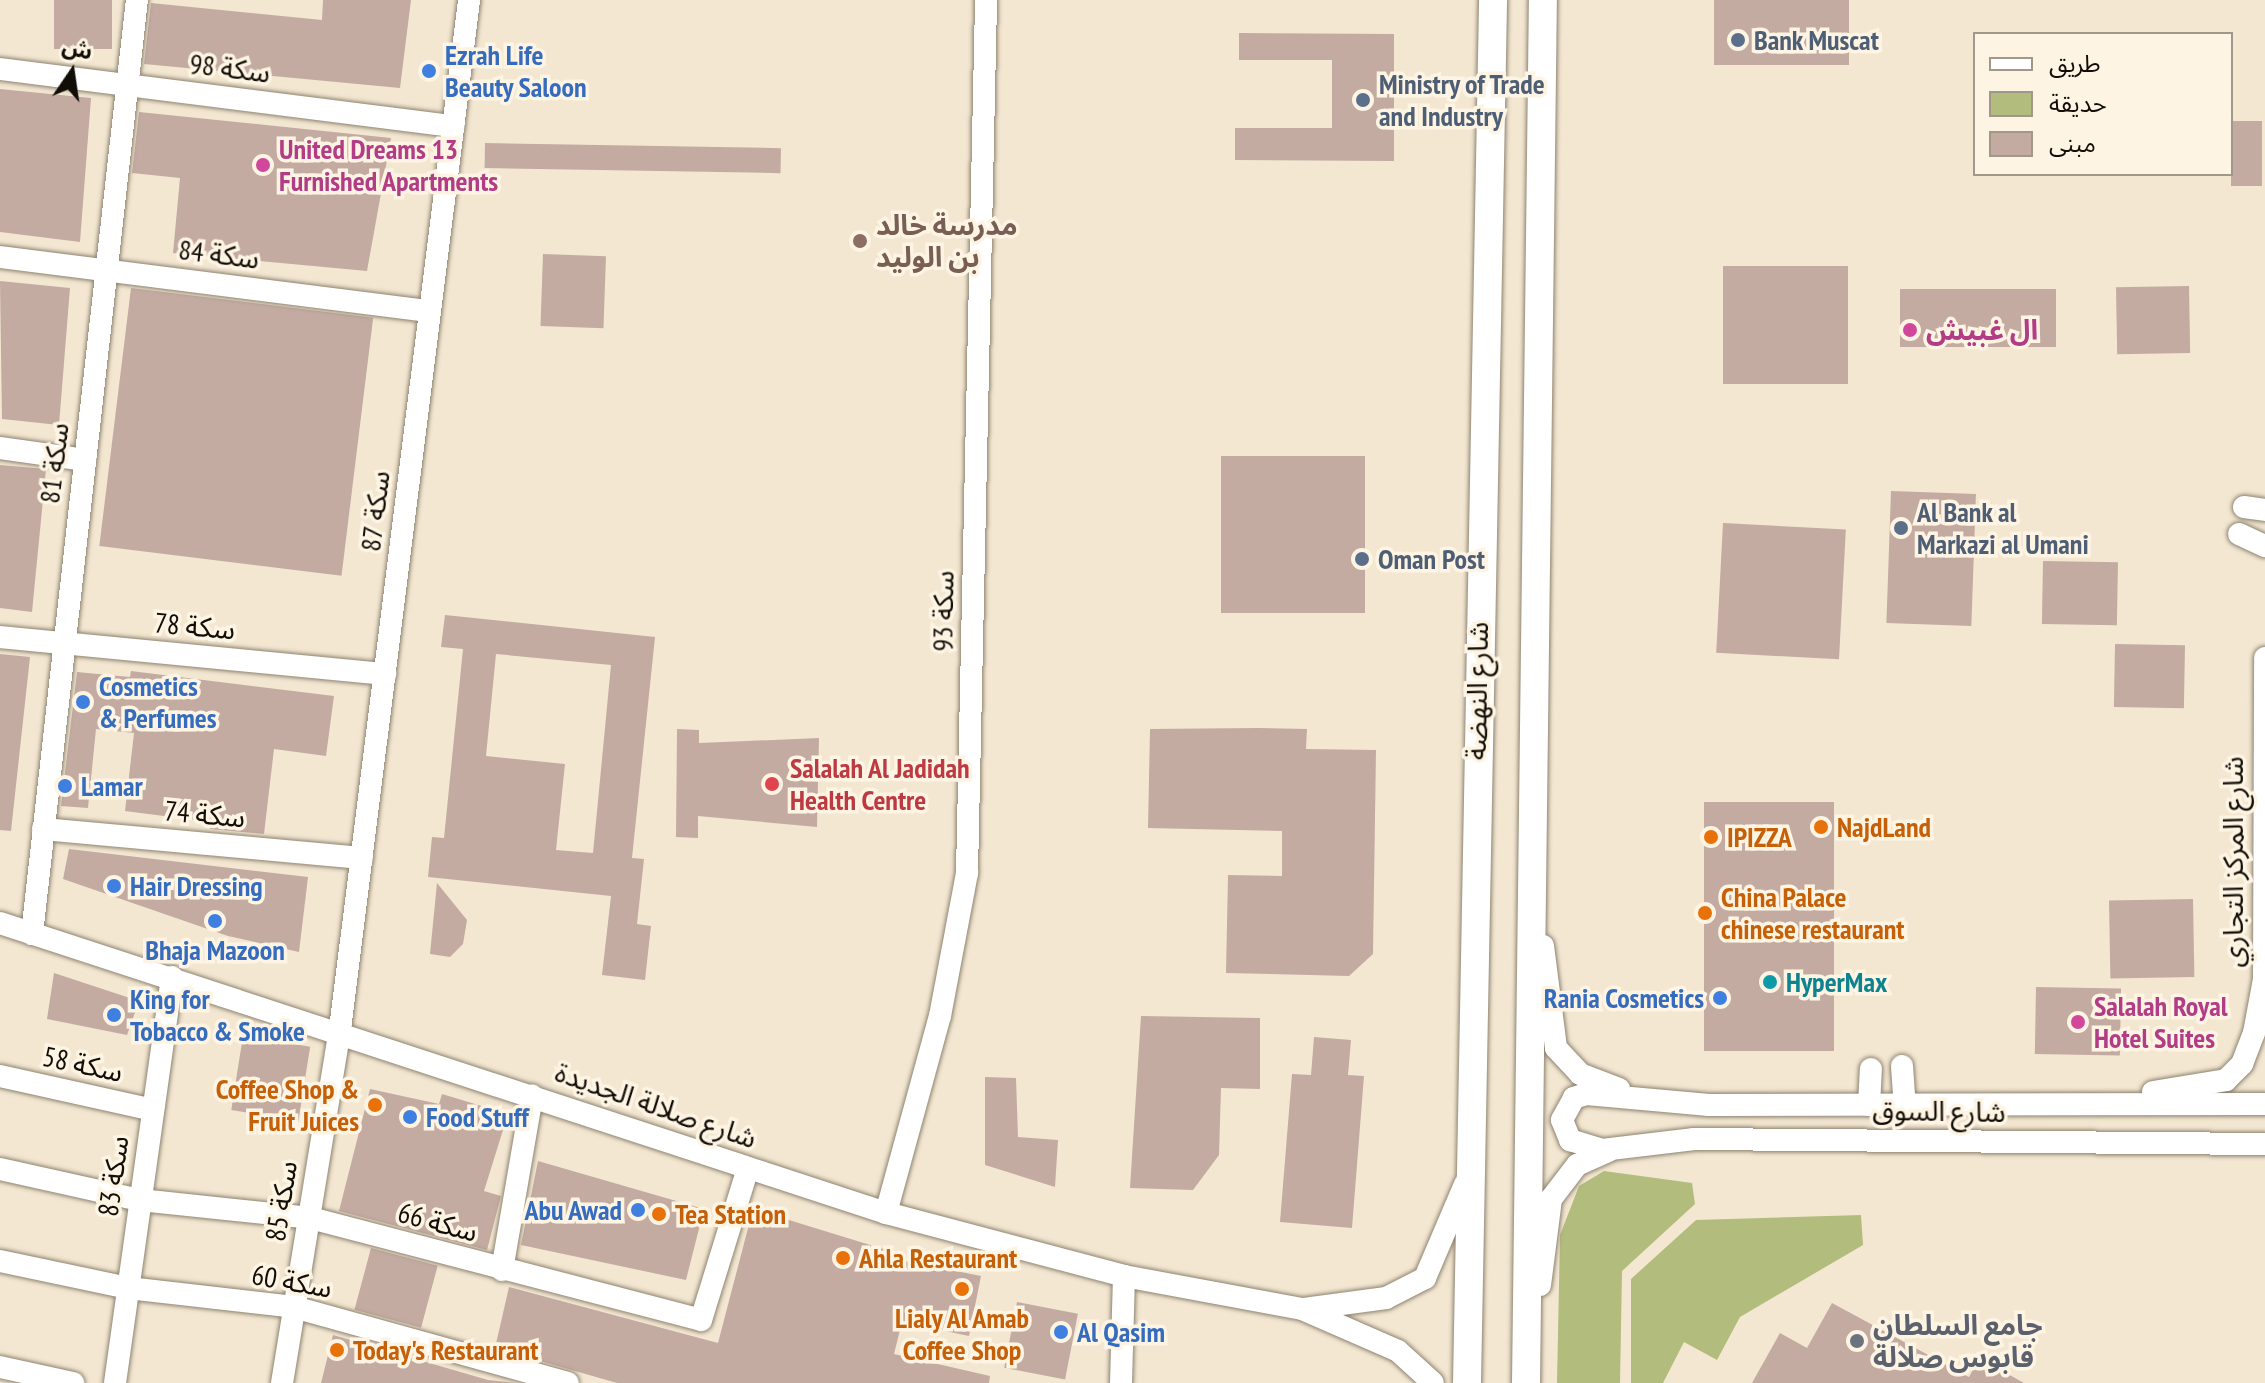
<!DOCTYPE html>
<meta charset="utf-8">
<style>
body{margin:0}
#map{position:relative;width:2265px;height:1383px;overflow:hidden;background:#f3e7d2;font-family:"PT Sans Narrow","Noto Sans Arabic",sans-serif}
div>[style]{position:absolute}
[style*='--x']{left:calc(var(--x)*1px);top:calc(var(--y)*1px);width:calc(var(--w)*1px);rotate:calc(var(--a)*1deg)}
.green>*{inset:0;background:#b2bc7d}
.building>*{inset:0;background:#c3aba2;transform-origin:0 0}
.roads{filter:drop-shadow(0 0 2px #8e8370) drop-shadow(0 0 2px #8e8370)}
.minor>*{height:22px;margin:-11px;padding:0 11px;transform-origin:11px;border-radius:11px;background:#fff}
.major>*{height:28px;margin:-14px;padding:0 14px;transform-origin:14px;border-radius:14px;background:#fff}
.dots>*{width:22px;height:22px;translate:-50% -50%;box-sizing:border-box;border:4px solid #fef4e3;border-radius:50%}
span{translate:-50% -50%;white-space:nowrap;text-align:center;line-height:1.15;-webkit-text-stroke:7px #fef4e3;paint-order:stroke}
.service-label{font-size:28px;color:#4e5e75;font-weight:700}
.left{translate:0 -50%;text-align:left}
.shop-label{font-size:28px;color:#366cbe;font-weight:700}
.right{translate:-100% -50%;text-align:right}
.street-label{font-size:28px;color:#110d07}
.hotel-label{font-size:28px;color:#b23c85;font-weight:700}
.education-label{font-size:28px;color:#785e54;font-weight:700}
.health-label{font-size:28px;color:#be3a42;font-weight:700}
.food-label{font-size:28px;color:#c56008;font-weight:700}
.culture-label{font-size:28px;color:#0d838f;font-weight:700}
.worship-label{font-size:28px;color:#5b616d;font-weight:700}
.legend{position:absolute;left:1973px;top:32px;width:260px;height:144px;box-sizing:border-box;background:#fef4e3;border:2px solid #9f988b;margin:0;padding:10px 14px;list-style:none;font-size:24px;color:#110d07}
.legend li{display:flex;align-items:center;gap:16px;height:40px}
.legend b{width:40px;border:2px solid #9f988b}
.north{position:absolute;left:32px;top:32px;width:80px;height:80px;-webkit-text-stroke:6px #fef4e3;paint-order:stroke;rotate:13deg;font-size:22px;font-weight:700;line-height:32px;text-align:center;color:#110d07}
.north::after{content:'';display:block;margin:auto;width:28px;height:36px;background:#110d07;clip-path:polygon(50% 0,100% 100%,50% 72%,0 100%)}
</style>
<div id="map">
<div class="green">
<i style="clip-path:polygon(1604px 1171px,1692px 1183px,1695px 1204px,1622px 1271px,1620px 1383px,1557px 1383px,1560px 1235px,1579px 1186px)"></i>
<i style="clip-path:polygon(1861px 1215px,1863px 1245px,1740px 1317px,1717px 1360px,1684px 1342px,1663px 1383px,1631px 1383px,1631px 1279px,1696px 1220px)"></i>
</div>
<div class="building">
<i style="left:54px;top:0;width:58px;height:49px"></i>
<i style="clip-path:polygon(323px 0,411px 0,400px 88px,144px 64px,151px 3px,322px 20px)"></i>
<i style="left:1714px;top:0;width:135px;height:65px"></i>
<i style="clip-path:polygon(1239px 33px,1394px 34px,1394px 161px,1235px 160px,1235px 128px,1332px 128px,1332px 60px,1239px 60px)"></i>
<i style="clip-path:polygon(0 89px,91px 98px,80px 242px,0 232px)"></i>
<i style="clip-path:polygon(139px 112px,391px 138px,367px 271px,173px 253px,180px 178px,132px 173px)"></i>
<i style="left:2231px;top:121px;width:31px;height:65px"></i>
<i style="left:485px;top:143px;width:296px;height:25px;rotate:1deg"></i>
<i style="left:543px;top:254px;width:63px;height:72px;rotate:2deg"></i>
<i style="left:1723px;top:266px;width:125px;height:118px"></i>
<i style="clip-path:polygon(0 281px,70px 288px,59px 425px,2px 419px)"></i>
<i style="left:2189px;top:286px;width:67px;height:73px;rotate:89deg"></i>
<i style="left:131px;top:288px;width:244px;height:260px;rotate:7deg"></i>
<i style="left:1900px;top:289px;width:156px;height:58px"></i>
<i style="left:1221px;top:456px;width:144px;height:157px"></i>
<i style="clip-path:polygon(0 465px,46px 469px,32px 612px,0 608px)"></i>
<i style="left:1891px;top:491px;width:85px;height:132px;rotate:2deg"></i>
<i style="left:1723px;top:523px;width:123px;height:130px;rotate:3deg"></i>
<i style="left:2043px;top:561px;width:75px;height:63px;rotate:1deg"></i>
<i style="clip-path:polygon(evenodd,445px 615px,655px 637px,632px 858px,644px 859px,637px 924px,651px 926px,645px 980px,602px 975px,611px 896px,428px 877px,432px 837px,444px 838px,463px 649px,441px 647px,445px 615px,496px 654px,611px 665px,593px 853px,556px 850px,565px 764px,486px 756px,496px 654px)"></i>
<i style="left:2115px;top:644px;width:70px;height:63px;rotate:1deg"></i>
<i style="clip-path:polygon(0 654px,30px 657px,11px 831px,0 830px)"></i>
<i style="clip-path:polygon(131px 671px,334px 696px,326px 756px,274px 749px,264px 834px,210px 829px,211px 822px,125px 811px,134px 733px,96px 729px,88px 808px,61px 806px,77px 672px,130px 677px)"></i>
<i style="clip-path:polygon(1258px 728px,1307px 729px,1306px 749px,1376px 750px,1373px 954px,1349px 976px,1226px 973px,1228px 875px,1282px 876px,1282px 831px,1148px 828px,1150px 729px)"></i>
<i style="clip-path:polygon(677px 729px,699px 730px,699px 743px,819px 738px,817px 827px,698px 816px,698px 838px,676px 837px)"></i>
<i style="left:1704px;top:802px;width:130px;height:249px"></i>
<i style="clip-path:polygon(69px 849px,308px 877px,299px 952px,228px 936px,63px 879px)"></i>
<i style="clip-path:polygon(437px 883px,467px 920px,463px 944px,450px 957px,430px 954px)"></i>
<i style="left:2193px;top:899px;width:78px;height:84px;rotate:89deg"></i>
<i style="clip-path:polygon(54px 973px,139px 1001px,127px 1035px,47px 1019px)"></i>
<i style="left:2036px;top:987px;width:85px;height:67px;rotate:1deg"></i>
<i style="clip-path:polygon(1141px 1016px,1260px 1018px,1260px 1089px,1221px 1088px,1219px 1155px,1193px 1190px,1130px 1188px)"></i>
<i style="left:243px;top:1036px;width:68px;height:75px;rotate:9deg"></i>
<i style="clip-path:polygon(1314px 1037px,1351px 1040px,1348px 1075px,1364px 1076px,1352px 1228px,1280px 1222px,1292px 1074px,1311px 1075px)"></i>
<i style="clip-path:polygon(985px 1077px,1016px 1078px,1018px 1137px,1058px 1140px,1055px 1187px,985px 1165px)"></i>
<i style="clip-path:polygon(370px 1089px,439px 1104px,442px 1094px,508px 1114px,484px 1191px,501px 1196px,487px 1250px,339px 1211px)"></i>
<i style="clip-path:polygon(538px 1161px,704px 1209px,686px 1280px,521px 1245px)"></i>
<i style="clip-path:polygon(753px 1209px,893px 1252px,891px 1258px,981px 1276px,969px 1336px,902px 1322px,894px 1354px,990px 1376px,989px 1383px,617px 1383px,495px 1348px,509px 1287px,718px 1343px)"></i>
<i style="left:371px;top:1248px;width:69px;height:64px;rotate:15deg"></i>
<i style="left:1017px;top:1302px;width:62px;height:67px;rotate:11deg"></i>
<i style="clip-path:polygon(1832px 1303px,1969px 1377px,1979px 1358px,2024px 1383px,1752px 1383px,1780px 1333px,1807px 1348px)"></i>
<i style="clip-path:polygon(333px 1335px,488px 1380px,516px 1383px,321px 1383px)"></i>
</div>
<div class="roads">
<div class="minor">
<i style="--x:0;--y:69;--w:457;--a:7.2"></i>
<i style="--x:0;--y:257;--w:433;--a:7.2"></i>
<i style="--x:0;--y:448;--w:86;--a:8"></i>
<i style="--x:2244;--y:507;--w:21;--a:8"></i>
<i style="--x:2239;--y:534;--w:29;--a:25"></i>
<i style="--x:0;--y:637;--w:387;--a:5.5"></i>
<i style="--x:43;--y:829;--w:320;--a:5.2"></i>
<i style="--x:0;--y:923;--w:932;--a:18.12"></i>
<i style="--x:886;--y:1213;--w:246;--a:14.8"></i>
<i style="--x:1124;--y:1276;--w:181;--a:10.5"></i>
<i style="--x:1302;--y:1309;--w:105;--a:23.6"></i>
<i style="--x:1398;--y:1351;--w:47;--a:42.4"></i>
<i style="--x:32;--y:934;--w:940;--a:-83.59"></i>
<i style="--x:1543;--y:946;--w:103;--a:82.7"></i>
<i style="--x:1556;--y:1048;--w:35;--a:47"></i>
<i style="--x:1580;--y:1074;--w:42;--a:21"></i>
<i style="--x:1902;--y:1066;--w:39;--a:86"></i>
<i style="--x:0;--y:1076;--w:157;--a:12.5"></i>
<i style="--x:2153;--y:1092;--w:74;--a:-9.3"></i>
<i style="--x:2226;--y:1080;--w:23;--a:-45"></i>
<i style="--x:2242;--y:1064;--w:33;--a:-69"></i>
<i style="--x:2254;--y:1033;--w:55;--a:-79.5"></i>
<i style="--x:2264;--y:979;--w:321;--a:-89.8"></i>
<i style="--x:2265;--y:1104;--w:556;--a:179.9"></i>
<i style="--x:1709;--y:1105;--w:123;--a:-174.9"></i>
<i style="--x:1586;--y:1094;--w:13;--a:162"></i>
<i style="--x:1574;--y:1098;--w:25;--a:119"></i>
<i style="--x:1562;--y:1120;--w:22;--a:68"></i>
<i style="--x:1570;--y:1140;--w:34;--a:17"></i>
<i style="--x:1602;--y:1150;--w:93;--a:-6.8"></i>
<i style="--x:1694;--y:1139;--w:571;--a:0.5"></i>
<i style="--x:1869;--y:1105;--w:36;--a:-87"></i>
<i style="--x:0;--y:1169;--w:143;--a:12.5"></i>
<i style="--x:140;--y:1200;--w:171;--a:6"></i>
<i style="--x:310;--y:1218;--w:404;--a:14.6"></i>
<i style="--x:701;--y:1320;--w:159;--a:-72.8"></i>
<i style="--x:886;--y:1213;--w:204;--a:-74.7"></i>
<i style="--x:940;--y:1016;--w:146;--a:-79.3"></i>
<i style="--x:967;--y:873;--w:873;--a:-88.75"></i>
<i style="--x:0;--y:1261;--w:131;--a:11.9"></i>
<i style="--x:128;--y:1288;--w:167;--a:6.5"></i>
<i style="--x:294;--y:1307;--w:284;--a:15.5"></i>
<i style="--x:502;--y:1270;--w:177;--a:-80.2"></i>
<i style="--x:1540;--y:1285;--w:87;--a:-82.7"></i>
<i style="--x:1551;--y:1199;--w:43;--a:-52.6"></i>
<i style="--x:1577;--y:1165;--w:35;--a:-24"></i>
<i style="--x:1304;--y:1309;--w:83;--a:-7.6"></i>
<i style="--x:1386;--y:1298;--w:44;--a:-27.1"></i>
<i style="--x:1425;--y:1278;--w:102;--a:-66.9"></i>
<i style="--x:0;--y:1367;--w:75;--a:12.4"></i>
<i style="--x:115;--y:1383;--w:410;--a:-82"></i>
<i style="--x:282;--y:1383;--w:359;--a:-80.7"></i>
<i style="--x:340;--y:1029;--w:1037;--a:-82.85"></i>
<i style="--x:1121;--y:1383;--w:107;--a:-88.4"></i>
</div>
<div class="major">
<i style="--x:1467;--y:1383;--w:1383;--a:-88.92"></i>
<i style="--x:1526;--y:1383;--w:1383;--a:-89.3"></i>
</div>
</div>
<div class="dots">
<i style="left:1738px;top:40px;background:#5c6f8a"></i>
<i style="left:429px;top:71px;background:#3f7fe0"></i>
<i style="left:1363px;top:100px;background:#5c6f8a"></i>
<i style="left:263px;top:165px;background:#d1479c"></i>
<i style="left:860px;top:241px;background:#8d6e63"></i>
<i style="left:1910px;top:330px;background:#d1479c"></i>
<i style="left:1901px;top:528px;background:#5c6f8a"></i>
<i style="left:1362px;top:559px;background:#5c6f8a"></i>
<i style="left:83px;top:702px;background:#3f7fe0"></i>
<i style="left:772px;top:784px;background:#e0444e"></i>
<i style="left:65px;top:786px;background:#3f7fe0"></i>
<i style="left:1821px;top:827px;background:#e8710a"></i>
<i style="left:1711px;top:837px;background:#e8710a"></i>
<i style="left:114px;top:886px;background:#3f7fe0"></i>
<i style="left:1705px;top:913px;background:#e8710a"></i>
<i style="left:215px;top:921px;background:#3f7fe0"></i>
<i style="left:1770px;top:982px;background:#0f9aa8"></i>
<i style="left:1720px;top:998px;background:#3f7fe0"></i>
<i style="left:114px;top:1015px;background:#3f7fe0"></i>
<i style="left:2078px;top:1022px;background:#d1479c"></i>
<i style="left:375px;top:1105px;background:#e8710a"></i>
<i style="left:410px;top:1117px;background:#3f7fe0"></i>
<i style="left:638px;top:1210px;background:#3f7fe0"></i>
<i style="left:659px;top:1214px;background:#e8710a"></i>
<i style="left:843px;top:1258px;background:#e8710a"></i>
<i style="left:962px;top:1289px;background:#e8710a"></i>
<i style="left:1061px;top:1332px;background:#3f7fe0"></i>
<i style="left:1857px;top:1341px;background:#6b7280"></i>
<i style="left:337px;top:1350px;background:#e8710a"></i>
</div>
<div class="service-label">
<span class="left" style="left:1754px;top:40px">Bank Muscat</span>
<span class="left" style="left:1379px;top:100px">Ministry of Trade<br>and Industry</span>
<span class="left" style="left:1917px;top:528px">Al Bank al<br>Markazi al Umani</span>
<span class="left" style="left:1378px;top:559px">Oman Post</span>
</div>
<div class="shop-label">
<span class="left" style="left:445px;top:71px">Ezrah Life<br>Beauty Saloon</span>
<span class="left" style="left:99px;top:702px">Cosmetics<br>&amp; Perfumes</span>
<span class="left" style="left:81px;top:786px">Lamar</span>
<span class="left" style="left:130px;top:886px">Hair Dressing</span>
<span style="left:215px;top:950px">Bhaja Mazoon</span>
<span class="right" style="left:1704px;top:998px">Rania Cosmetics</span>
<span class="left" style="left:130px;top:1015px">King for<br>Tobacco &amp; Smoke</span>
<span class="left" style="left:426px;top:1117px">Food Stuff</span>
<span class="right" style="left:622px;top:1210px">Abu Awad</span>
<span class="left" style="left:1077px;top:1332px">Al Qasim</span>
</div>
<div class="street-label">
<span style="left:230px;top:68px;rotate:7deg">سكة 98</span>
<span style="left:219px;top:254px;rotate:7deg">سكة 84</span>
<span style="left:54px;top:463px;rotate:-83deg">سكة 81</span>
<span style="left:375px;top:511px;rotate:-83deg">سكة 87</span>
<span style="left:943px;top:611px;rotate:-89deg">سكة 93</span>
<span style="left:195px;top:626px;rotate:5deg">سكة 78</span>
<span style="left:1477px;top:691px;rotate:-89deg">شارع النهضة</span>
<span style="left:205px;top:814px;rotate:5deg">سكة 74</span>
<span style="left:2233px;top:862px;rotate:-90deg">شارع المركز التجاري</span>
<span style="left:83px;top:1064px;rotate:12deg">سكة 58</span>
<span style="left:656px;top:1105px;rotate:19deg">شارع صلالة الجديدة</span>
<span style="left:1939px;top:1111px;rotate:1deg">شارع السوق</span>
<span style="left:113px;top:1176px;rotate:-82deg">سكة 83</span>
<span style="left:281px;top:1201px;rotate:-81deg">سكة 85</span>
<span style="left:438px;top:1222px;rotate:15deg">سكة 66</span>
<span style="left:292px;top:1281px;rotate:10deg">سكة 60</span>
</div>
<div class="hotel-label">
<span class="left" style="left:279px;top:165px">United Dreams 13<br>Furnished Apartments</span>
<span class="left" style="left:1926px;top:330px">ال غبيش</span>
<span class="left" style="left:2094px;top:1022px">Salalah Royal<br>Hotel Suites</span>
</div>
<div class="education-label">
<span class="left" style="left:876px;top:241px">مدرسة خالد<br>بن الوليد</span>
</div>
<div class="health-label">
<span class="left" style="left:790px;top:784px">Salalah Al Jadidah<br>Health Centre</span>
</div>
<div class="food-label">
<span class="left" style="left:1837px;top:827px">NajdLand</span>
<span class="left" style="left:1727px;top:837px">IPIZZA</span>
<span class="left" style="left:1721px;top:913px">China Palace<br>chinese restaurant</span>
<span class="right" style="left:359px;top:1105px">Coffee Shop &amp;<br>Fruit Juices</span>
<span class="left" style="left:675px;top:1214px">Tea Station</span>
<span class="left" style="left:859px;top:1258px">Ahla Restaurant</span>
<span style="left:962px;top:1334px">Lialy Al Amab<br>Coffee Shop</span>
<span class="left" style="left:353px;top:1350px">Today's Restaurant</span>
</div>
<div class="culture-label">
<span class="left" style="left:1786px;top:982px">HyperMax</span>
</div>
<div class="worship-label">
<span class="left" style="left:1873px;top:1341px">جامع السلطان<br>قابوس صلالة</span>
</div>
<ul class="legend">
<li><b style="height:10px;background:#fff"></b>طريق</li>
<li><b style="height:22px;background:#b2bc7d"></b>حديقة</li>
<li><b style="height:22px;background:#c3aba2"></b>مبنى</li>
</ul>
<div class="north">ش</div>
</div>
